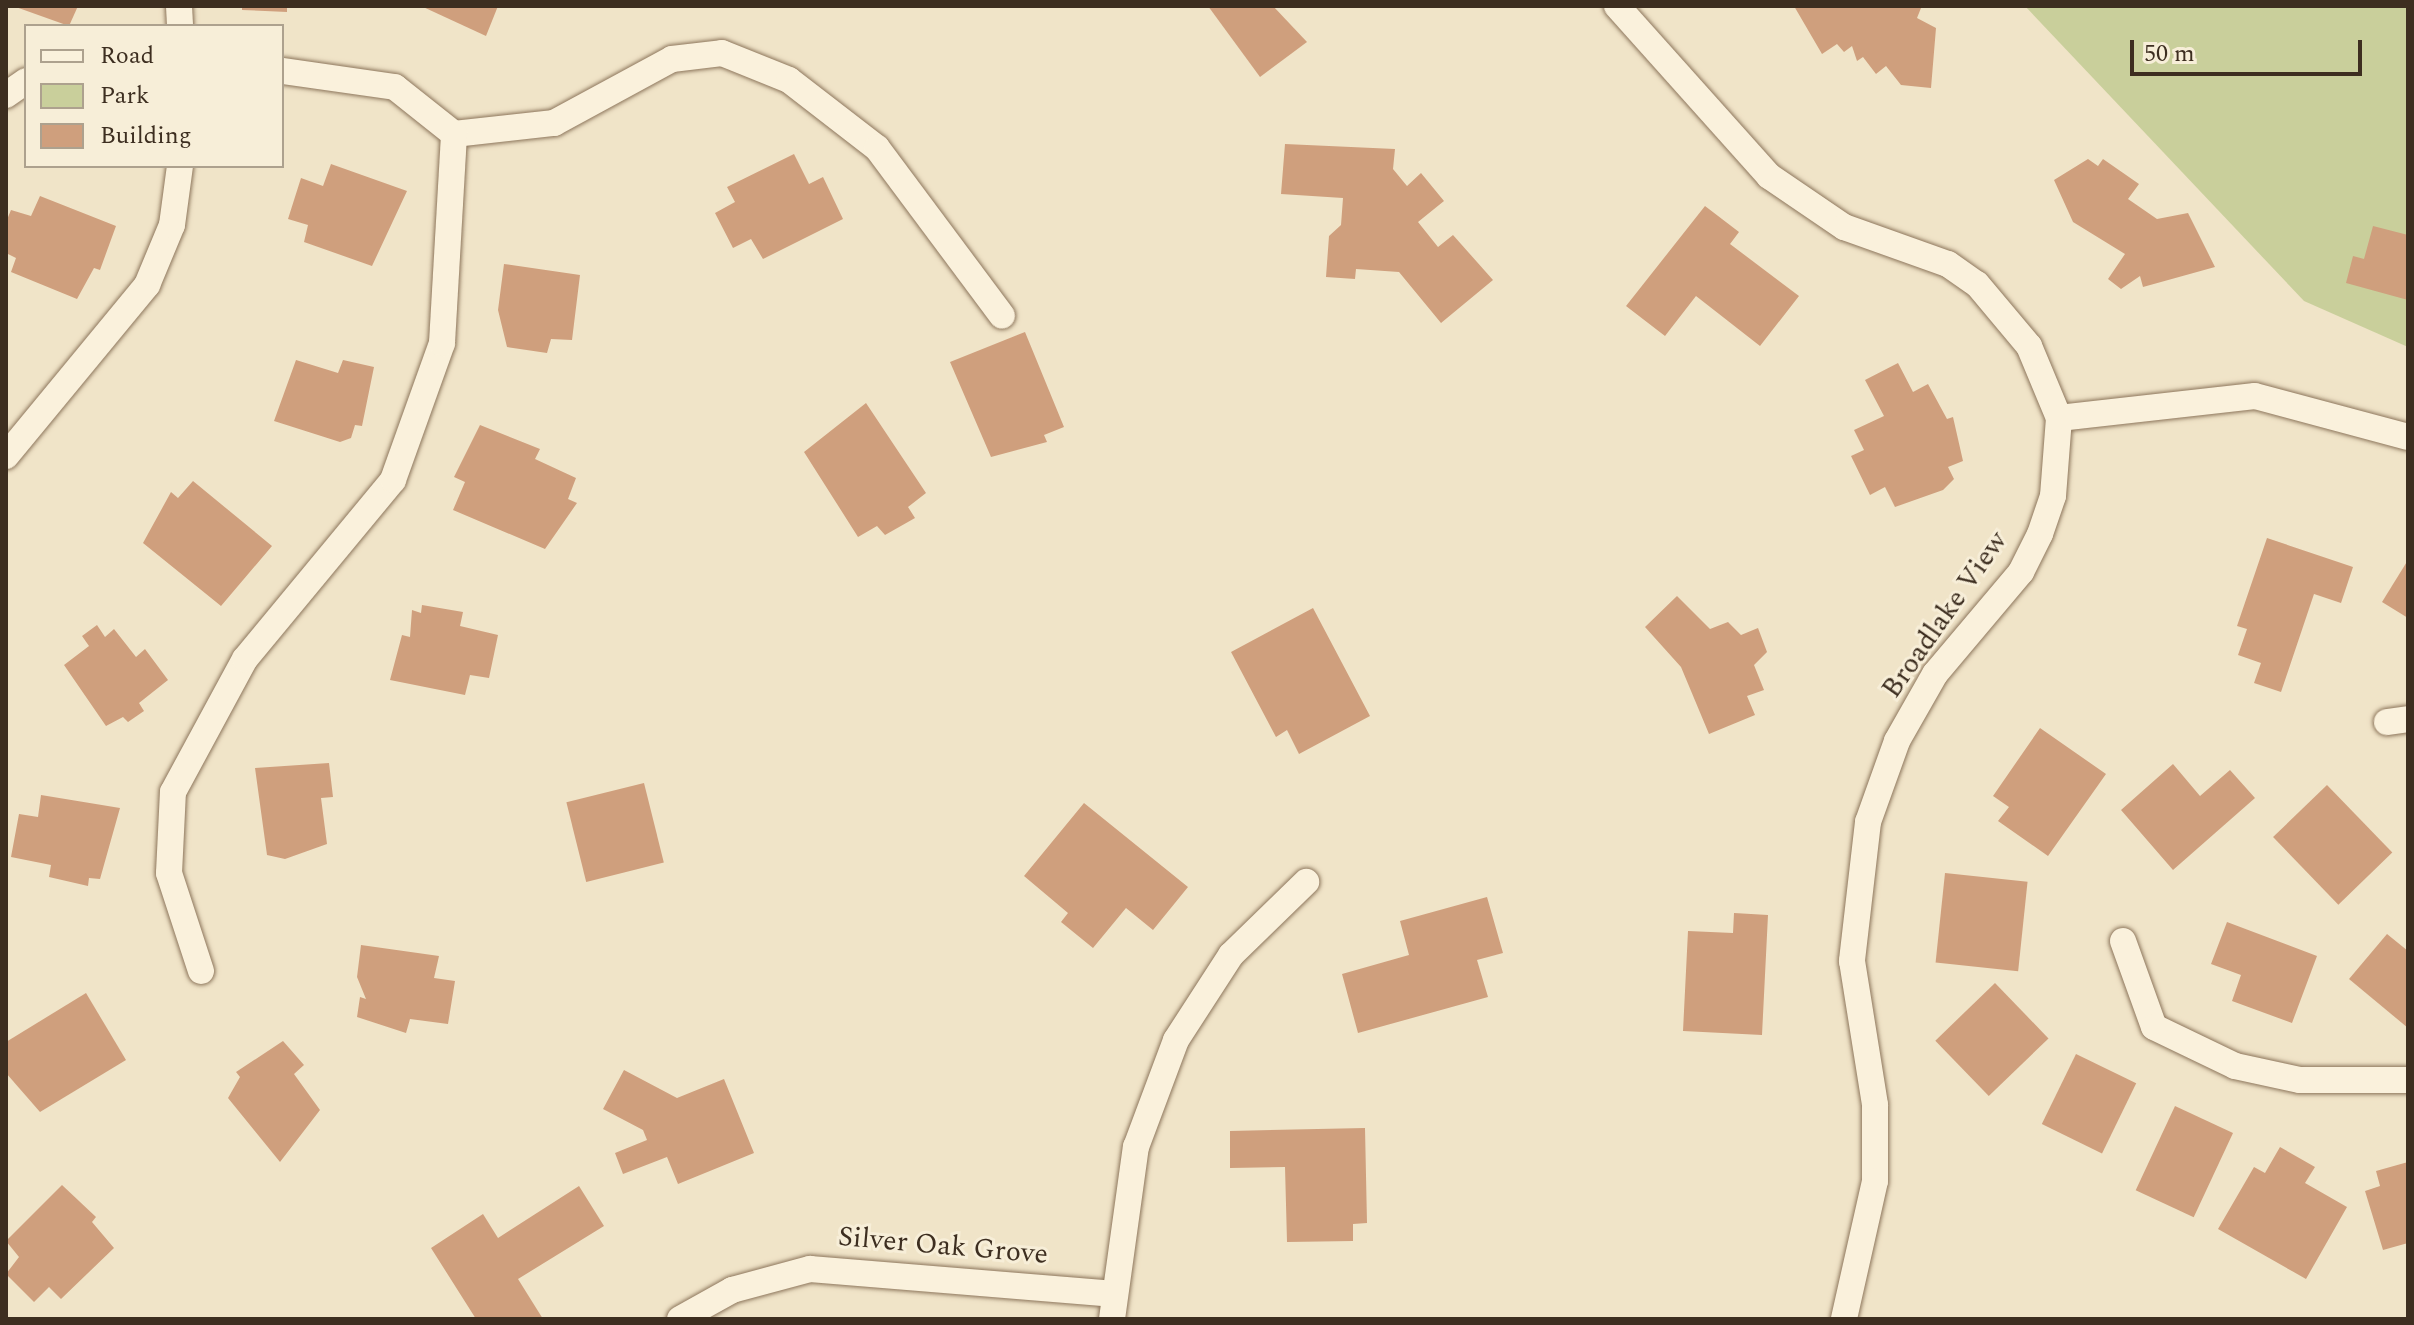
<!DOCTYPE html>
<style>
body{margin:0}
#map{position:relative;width:2414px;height:1325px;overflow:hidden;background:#f0e4c8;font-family:Spectral,serif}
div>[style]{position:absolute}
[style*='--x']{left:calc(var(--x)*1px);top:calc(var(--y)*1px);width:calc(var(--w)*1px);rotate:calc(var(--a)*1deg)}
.green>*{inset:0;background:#c9cf9b}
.building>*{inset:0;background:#cf9f7d;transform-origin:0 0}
.roads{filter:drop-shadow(0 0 2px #8d765c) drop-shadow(0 0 2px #8d765c)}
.street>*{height:26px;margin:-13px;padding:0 13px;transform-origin:13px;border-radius:13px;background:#faf1dc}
span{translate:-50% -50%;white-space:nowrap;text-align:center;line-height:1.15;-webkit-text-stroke:6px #f7eed8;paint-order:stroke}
.street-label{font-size:28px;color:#3d2e20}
.frame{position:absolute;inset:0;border:8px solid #3d2e20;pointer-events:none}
.legend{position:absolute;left:24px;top:24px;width:260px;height:144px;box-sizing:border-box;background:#f7eed8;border:2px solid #ada18e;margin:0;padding:10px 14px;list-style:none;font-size:24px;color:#3d2e20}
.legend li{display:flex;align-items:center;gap:16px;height:40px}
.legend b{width:40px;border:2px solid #ada18e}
.scale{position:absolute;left:2130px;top:40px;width:232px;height:36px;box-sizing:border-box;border:4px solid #3d2e20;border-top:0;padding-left:10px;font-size:24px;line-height:28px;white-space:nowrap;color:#3d2e20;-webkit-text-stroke:6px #f7eed8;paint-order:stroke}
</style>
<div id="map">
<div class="green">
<i style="clip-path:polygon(2025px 6px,2408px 6px,2408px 347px,2304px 301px)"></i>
</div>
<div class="building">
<i style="clip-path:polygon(13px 6px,78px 6px,69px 26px)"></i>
<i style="clip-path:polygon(242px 6px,287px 6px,287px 12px,242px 10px)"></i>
<i style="clip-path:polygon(421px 6px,498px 6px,486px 36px)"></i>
<i style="clip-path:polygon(1208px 6px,1273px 6px,1307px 42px,1260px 77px)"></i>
<i style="clip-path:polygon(1794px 6px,1921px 8px,1917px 18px,1936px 28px,1931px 88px,1901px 85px,1886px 66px,1876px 74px,1863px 57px,1857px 61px,1852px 46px,1844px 52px,1837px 44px,1822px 54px)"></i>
<i style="clip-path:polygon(1285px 144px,1395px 149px,1393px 169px,1407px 186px,1421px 173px,1444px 201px,1418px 222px,1438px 247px,1453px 235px,1493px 280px,1441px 323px,1399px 272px,1356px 269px,1355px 279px,1326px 277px,1329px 236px,1341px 225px,1343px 198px,1281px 194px)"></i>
<i style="clip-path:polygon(794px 154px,809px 184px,823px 177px,843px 219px,763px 259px,751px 239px,733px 248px,715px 213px,735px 202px,727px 187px)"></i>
<i style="clip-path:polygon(2088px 159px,2098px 166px,2103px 159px,2139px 184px,2128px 199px,2157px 219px,2188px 213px,2215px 267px,2143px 287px,2140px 276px,2121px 289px,2108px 279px,2125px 254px,2073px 222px,2054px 180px)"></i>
<i style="clip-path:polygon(331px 164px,407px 191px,372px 266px,304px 242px,308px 225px,288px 219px,301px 178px,323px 186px)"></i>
<i style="clip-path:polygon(40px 196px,116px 226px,100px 270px,94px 268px,77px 299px,11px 272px,16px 258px,6px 253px,6px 222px,11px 210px,31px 216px)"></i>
<i style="clip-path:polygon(1705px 206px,1739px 232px,1730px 244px,1799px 296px,1760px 346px,1696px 296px,1665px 336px,1626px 306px)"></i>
<i style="clip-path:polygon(2373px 226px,2408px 235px,2408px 300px,2346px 283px,2353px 256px,2364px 259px)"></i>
<i style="clip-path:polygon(504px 264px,580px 275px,572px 340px,551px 339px,547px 353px,507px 347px,498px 310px)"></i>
<i style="clip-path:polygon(1025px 332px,1064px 427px,1044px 435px,1047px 442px,991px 457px,950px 362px)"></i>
<i style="clip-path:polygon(296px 360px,338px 373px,343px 360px,374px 367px,362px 426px,355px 425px,351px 438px,340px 442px,274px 421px)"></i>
<i style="clip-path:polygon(1898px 363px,1913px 392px,1928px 384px,1947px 419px,1953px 417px,1963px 461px,1948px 467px,1954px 479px,1943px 490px,1895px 507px,1885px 487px,1870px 495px,1851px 456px,1864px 450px,1854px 430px,1884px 416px,1865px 380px)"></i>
<i style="clip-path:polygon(866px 403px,926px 493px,908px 507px,915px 518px,885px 535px,877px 526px,858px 537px,804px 452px)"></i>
<i style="clip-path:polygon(480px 425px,540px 449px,535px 459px,576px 478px,568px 499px,577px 503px,545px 549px,453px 510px,465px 482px,454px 477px)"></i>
<i style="clip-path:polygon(193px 481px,272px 546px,221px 606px,143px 543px,171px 492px,178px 498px)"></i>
<i style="clip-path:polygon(2267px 538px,2353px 567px,2341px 603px,2314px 594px,2281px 692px,2254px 683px,2261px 663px,2238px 655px,2247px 629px,2237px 626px)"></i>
<i style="clip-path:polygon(2408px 560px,2408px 618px,2382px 602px)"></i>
<i style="clip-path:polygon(1677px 596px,1710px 629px,1728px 622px,1741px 635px,1758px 628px,1767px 652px,1754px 665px,1764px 690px,1747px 696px,1755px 715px,1709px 734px,1681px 667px,1645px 627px)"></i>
<i style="clip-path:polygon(422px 605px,463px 612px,460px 626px,498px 635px,489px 678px,470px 675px,465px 695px,390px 680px,402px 635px,410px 637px,412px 610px,421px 613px)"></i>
<i style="clip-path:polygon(1313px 608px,1370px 716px,1299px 754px,1287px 730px,1276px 737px,1231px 652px)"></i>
<i style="clip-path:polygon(97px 625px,105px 637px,114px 629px,136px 657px,145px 649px,168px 680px,139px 703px,144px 711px,128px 722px,123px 717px,106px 726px,64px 665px,89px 646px,82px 636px)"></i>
<i style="clip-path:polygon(2040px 728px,2106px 774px,2048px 856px,1998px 821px,2009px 807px,1993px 796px)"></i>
<i style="clip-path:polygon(329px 763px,333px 797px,321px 798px,327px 844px,285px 859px,267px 855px,255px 768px)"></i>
<i style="clip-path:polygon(2173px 764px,2200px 796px,2230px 770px,2255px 798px,2173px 870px,2121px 810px)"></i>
<i style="left:644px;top:783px;width:82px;height:80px;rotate:76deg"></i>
<i style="left:2327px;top:785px;width:94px;height:75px;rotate:46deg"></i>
<i style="clip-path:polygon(41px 795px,120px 808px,100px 879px,89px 878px,88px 886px,49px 877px,51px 865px,11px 857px,19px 814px,38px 817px)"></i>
<i style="clip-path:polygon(1084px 803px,1188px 887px,1153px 930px,1126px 908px,1093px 948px,1061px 922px,1068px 913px,1024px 876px)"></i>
<i style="left:1945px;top:873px;width:83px;height:90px;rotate:6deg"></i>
<i style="clip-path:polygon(1487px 897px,1503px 953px,1477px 960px,1488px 997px,1358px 1033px,1342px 974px,1409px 955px,1400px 921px)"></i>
<i style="clip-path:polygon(1734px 913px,1768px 915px,1762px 1035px,1683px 1031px,1688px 931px,1733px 933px)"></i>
<i style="clip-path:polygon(2227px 922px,2317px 956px,2292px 1023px,2232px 1001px,2241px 975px,2211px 964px)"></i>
<i style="clip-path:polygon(2387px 934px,2408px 951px,2408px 1028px,2349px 979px)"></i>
<i style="clip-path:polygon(361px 945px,439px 956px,434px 978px,455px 981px,448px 1024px,410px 1019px,406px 1033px,357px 1017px,360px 997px,366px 999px,357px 977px)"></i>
<i style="left:1995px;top:983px;width:77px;height:83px;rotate:46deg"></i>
<i style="clip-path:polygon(86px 993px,126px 1060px,40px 1112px,6px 1073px,6px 1042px)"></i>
<i style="clip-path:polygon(283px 1041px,304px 1065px,294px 1074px,320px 1110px,280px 1162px,228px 1098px,240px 1077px,236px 1072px)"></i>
<i style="left:2076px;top:1054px;width:67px;height:78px;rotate:26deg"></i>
<i style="clip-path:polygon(624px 1070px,677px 1098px,724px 1079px,754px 1153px,678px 1184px,667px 1157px,623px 1174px,615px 1153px,647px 1140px,643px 1130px,603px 1109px)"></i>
<i style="left:2175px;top:1106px;width:64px;height:93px;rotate:25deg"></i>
<i style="clip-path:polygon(1365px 1128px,1367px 1223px,1353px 1224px,1353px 1241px,1287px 1242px,1285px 1167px,1230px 1168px,1230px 1131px)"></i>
<i style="clip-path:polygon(2280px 1147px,2315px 1167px,2305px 1183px,2347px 1207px,2306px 1279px,2218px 1229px,2254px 1167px,2265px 1173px)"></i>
<i style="clip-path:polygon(2408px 1162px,2408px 1243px,2383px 1250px,2365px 1191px,2380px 1186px,2376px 1171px)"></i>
<i style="clip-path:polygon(62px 1185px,96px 1217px,92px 1222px,114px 1248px,61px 1299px,49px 1287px,34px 1302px,6px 1274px,19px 1257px,6px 1241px)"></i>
<i style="clip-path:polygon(579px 1186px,604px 1226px,518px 1279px,543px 1319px,476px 1319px,431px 1248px,483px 1214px,498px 1238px)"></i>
</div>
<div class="roads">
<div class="street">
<i style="--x:179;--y:6;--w:20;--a:87"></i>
<i style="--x:1617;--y:6;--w:228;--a:48.2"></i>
<i style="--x:1769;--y:176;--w:91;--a:34.2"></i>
<i style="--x:1844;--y:227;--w:110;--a:19.6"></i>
<i style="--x:1948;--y:264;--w:35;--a:35"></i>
<i style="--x:1977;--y:284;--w:81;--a:50"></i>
<i style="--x:2029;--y:346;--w:78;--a:67.4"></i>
<i style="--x:2059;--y:418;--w:78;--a:94.4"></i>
<i style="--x:2053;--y:496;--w:40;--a:108.9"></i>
<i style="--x:2040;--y:534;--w:42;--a:116.6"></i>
<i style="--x:2021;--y:572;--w:133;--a:130.1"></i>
<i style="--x:1935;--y:674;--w:77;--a:119.6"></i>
<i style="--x:1897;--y:741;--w:86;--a:109.7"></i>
<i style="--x:1868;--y:822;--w:140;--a:96.6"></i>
<i style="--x:1852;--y:961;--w:146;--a:80.9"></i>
<i style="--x:1875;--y:1105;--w:76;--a:90"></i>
<i style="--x:1875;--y:1181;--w:141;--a:102.7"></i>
<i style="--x:6;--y:95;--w:24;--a:-35"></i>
<i style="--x:454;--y:134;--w:101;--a:-6.3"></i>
<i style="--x:554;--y:123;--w:134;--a:-28.5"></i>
<i style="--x:672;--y:59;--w:50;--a:-6.8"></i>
<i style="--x:722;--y:53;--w:72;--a:21.9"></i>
<i style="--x:789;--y:80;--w:111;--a:37.7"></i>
<i style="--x:877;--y:148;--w:209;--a:53.3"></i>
<i style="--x:2059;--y:418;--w:197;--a:-6.4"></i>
<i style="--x:2255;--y:396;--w:158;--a:15"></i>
<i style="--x:6;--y:456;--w:222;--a:-50.5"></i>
<i style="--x:147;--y:285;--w:65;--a:-67.4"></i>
<i style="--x:172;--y:225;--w:60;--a:-82.3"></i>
<i style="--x:2387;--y:722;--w:21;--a:-8"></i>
<i style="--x:2123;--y:941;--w:91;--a:70.2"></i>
<i style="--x:2154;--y:1027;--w:90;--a:25.7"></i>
<i style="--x:2235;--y:1066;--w:66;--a:12.2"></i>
<i style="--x:2300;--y:1080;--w:108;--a:0"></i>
<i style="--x:201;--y:971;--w:103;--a:-108.1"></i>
<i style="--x:169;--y:873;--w:81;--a:-87.2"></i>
<i style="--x:173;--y:792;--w:151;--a:-61.6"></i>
<i style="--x:245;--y:659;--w:232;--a:-50.4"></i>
<i style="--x:393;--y:480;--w:145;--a:-70.3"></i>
<i style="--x:442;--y:343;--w:209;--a:-86.7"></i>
<i style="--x:454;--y:134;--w:75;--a:-141.5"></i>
<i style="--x:395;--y:87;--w:114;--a:-171.9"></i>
<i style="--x:680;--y:1319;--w:60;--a:-29.1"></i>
<i style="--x:732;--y:1290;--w:81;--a:-15.1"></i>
<i style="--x:810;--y:1269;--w:306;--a:4.7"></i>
<i style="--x:1112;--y:1319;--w:174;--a:-82.1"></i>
<i style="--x:1136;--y:1147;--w:114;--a:-69.5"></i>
<i style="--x:1176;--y:1040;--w:101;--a:-57.1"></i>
<i style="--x:1231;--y:955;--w:105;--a:-44.2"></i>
</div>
</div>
<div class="street-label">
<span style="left:1945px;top:615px;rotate:-55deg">Broadlake View</span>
<span style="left:943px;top:1246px;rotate:5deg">Silver Oak Grove</span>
</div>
<div class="frame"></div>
<ul class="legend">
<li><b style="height:10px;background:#faf1dc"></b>Road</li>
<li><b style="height:22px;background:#c9cf9b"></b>Park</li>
<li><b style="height:22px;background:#cf9f7d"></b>Building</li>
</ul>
<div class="scale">50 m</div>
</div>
